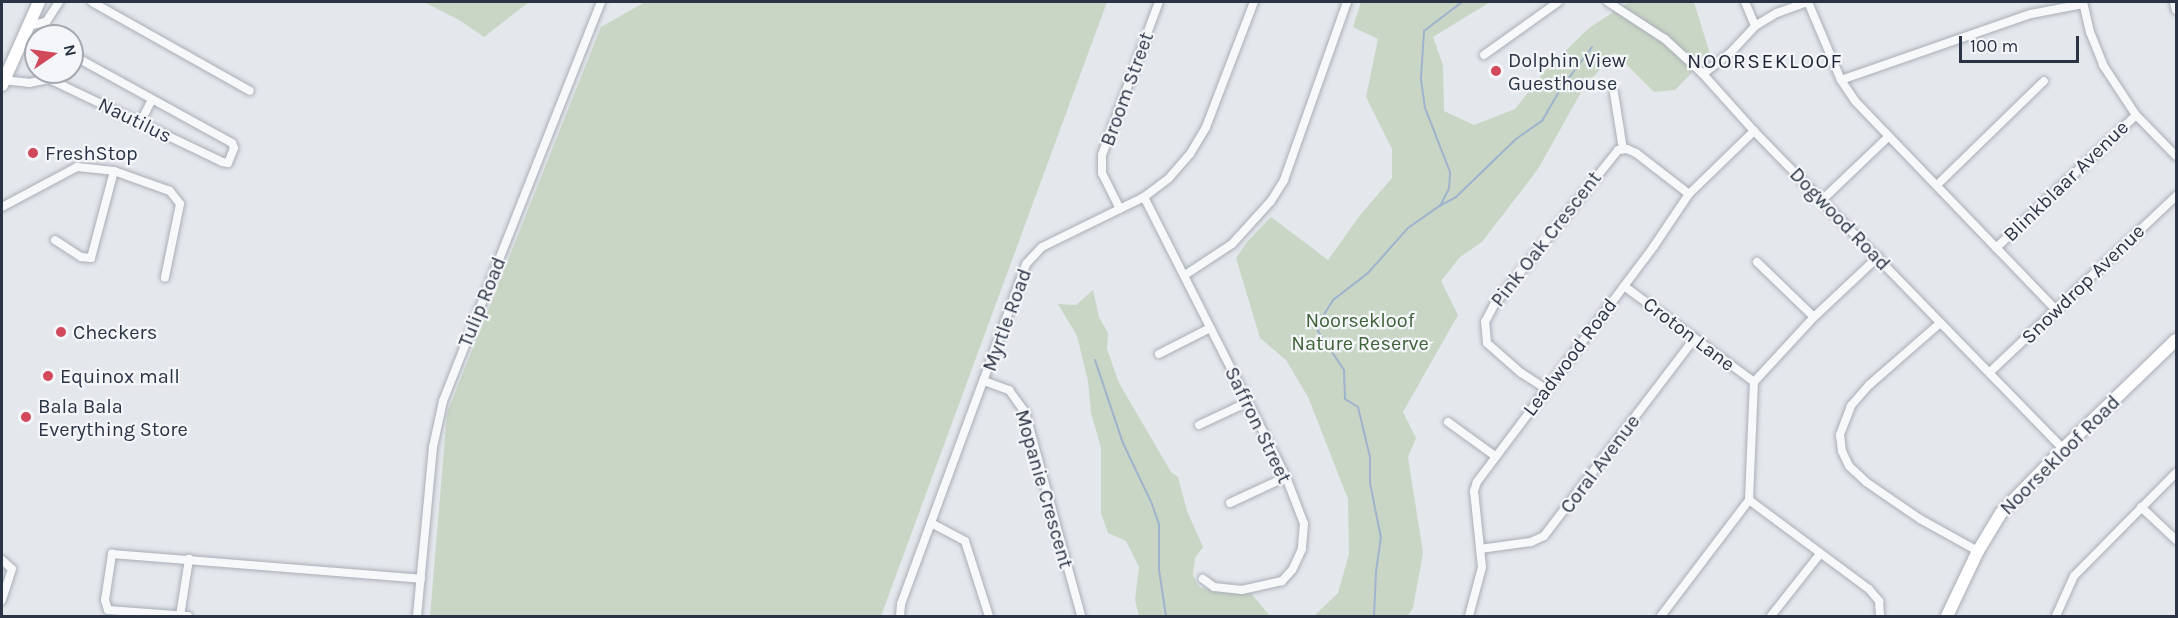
<!DOCTYPE html>
<style>
body{margin:0}
#map{position:relative;width:2178px;height:618px;overflow:hidden;background:#e4e7ec;font-family:Karla,sans-serif}
div>[style]{position:absolute}
[style*='--x']{left:calc(var(--x)*1px);top:calc(var(--y)*1px);width:calc(var(--w)*1px);rotate:calc(var(--a)*1deg)}
.green>*{inset:0;background:#c9d6c5}
.stream>*{height:2px;margin:-1px;padding:0 1px;transform-origin:1px;border-radius:1px;background:#9fb4cc}
.roads{filter:drop-shadow(0 0 2px #a9aeb7) drop-shadow(0 0 2px #a9aeb7)}
.street>*{height:8px;margin:-4px;padding:0 4px;transform-origin:4px;border-radius:4px;background:#f7f8fa}
.secondary>*{height:12px;margin:-6px;padding:0 6px;transform-origin:6px;border-radius:6px;background:#fff}
.dots>*{width:16px;height:16px;translate:-50% -50%;box-sizing:border-box;border:3px solid #f4f6f9;border-radius:50%}
span{translate:-50% -50%;white-space:nowrap;text-align:center;line-height:1.15;-webkit-text-stroke:4.5px #f4f6f9;paint-order:stroke}
.poi-label{font-size:20px;color:#2b3445}
.left{translate:0 -50%;text-align:left}
.street-label{font-size:20px;color:#2b3445}
.park-label{font-size:20px;color:#3f6138}
.neighbourhood-label{font-size:21px;color:#1d2536;letter-spacing:1.5px}
.frame{position:absolute;inset:0;border:3px solid #2b3445;pointer-events:none}
.north{position:absolute;left:24px;top:24px;width:60px;height:60px;box-sizing:border-box;background:#f4f6f9;border:2px solid #a4a8b1;border-radius:50%;rotate:77deg;font-size:16px;font-weight:700;line-height:24px;text-align:center;color:#2b3445}
.north::after{content:'';display:block;margin:auto;width:21px;height:27px;background:#d1495b;clip-path:polygon(50% 0,100% 100%,50% 72%,0 100%)}
.scale{position:absolute;left:1959px;top:36px;width:120px;height:27px;box-sizing:border-box;border:3px solid #2b3445;border-top:0;padding-left:8px;font-size:18px;line-height:21px;white-space:nowrap;color:#2b3445;-webkit-text-stroke:4px #f4f6f9;paint-order:stroke}
</style>
<div id="map">
<div class="green">
<i style="clip-path:polygon(424px 2px,529px 2px,484px 37px,459px 20px)"></i>
<i style="clip-path:polygon(645px 2px,1107px 2px,881px 616px,430px 616px,447px 413px,601px 27px)"></i>
<i style="clip-path:polygon(1361px 2px,1490px 2px,1433px 37px,1443px 65px,1444px 111px,1474px 125px,1515px 109px,1544px 72px,1589px 28px,1629px 2px,1694px 2px,1710px 54px,1675px 90px,1654px 92px,1615px 53px,1584px 87px,1538px 169px,1482px 242px,1460px 257px,1441px 281px,1458px 315px,1403px 412px,1416px 438px,1408px 457px,1423px 553px,1413px 608px,1408px 616px,1314px 616px,1338px 593px,1349px 554px,1348px 499px,1308px 397px,1286px 360px,1260px 338px,1236px 258px,1247px 242px,1271px 217px,1328px 260px,1361px 214px,1392px 178px,1392px 149px,1366px 97px,1378px 39px,1353px 27px)"></i>
<i style="clip-path:polygon(1093px 290px,1099px 317px,1108px 333px,1107px 349px,1119px 383px,1171px 472px,1178px 477px,1187px 511px,1203px 547px,1195px 558px,1193px 575px,1199px 587px,1215px 591px,1249px 591px,1270px 616px,1139px 616px,1135px 600px,1139px 567px,1126px 541px,1108px 533px,1101px 513px,1101px 448px,1091px 413px,1088px 381px,1077px 336px,1058px 304px,1076px 305px)"></i>
</div>
<div class="stream">
<i style="--x:1441;--y:205;--w:17;--a:-28"></i>
<i style="--x:1456;--y:197;--w:83;--a:-44"></i>
<i style="--x:1516;--y:139;--w:32;--a:-35"></i>
<i style="--x:1542;--y:121;--w:39;--a:-60"></i>
<i style="--x:1562;--y:87;--w:50;--a:-53.1"></i>
<i style="--x:1095;--y:360;--w:88;--a:71.4"></i>
<i style="--x:1123;--y:443;--w:68;--a:64.6"></i>
<i style="--x:1152;--y:504;--w:21;--a:71"></i>
<i style="--x:1159;--y:524;--w:46;--a:90"></i>
<i style="--x:1159;--y:570;--w:47;--a:81.3"></i>
<i style="--x:1374;--y:616;--w:44;--a:-87.4"></i>
<i style="--x:1376;--y:572;--w:34;--a:-82"></i>
<i style="--x:1381;--y:538;--w:56;--a:-101.3"></i>
<i style="--x:1370;--y:483;--w:26;--a:-90"></i>
<i style="--x:1370;--y:457;--w:51;--a:-103.5"></i>
<i style="--x:1358;--y:407;--w:15;--a:-148"></i>
<i style="--x:1345;--y:399;--w:29;--a:-92"></i>
<i style="--x:1344;--y:370;--w:47;--a:-123.7"></i>
<i style="--x:1318;--y:331;--w:10;--a:-79"></i>
<i style="--x:1320;--y:321;--w:25;--a:-58"></i>
<i style="--x:1333;--y:300;--w:44;--a:-37.6"></i>
<i style="--x:1368;--y:273;--w:60;--a:-48.4"></i>
<i style="--x:1408;--y:228;--w:39;--a:-35"></i>
<i style="--x:1440;--y:206;--w:20;--a:-63"></i>
<i style="--x:1449;--y:188;--w:16;--a:-86"></i>
<i style="--x:1450;--y:172;--w:69;--a:-111.3"></i>
<i style="--x:1425;--y:108;--w:30;--a:-98"></i>
<i style="--x:1421;--y:78;--w:47;--a:-86.3"></i>
<i style="--x:1424;--y:31;--w:48;--a:-37.3"></i>
</div>
<div class="roads">
<div class="street">
<i style="--x:92;--y:2;--w:181;--a:29.4"></i>
<i style="--x:1608;--y:2;--w:68;--a:33"></i>
<i style="--x:1665;--y:39;--w:52;--a:42.6"></i>
<i style="--x:1703;--y:74;--w:76;--a:48.2"></i>
<i style="--x:1754;--y:131;--w:443;--a:45.8"></i>
<i style="--x:1745;--y:2;--w:26;--a:67"></i>
<i style="--x:1808;--y:2;--w:85;--a:67.1"></i>
<i style="--x:1841;--y:80;--w:25;--a:56"></i>
<i style="--x:1855;--y:101;--w:289;--a:46.1"></i>
<i style="--x:2083;--y:2;--w:31;--a:77"></i>
<i style="--x:2090;--y:32;--w:35;--a:68"></i>
<i style="--x:2103;--y:65;--w:60;--a:56.6"></i>
<i style="--x:2136;--y:115;--w:57;--a:45.7"></i>
<i style="--x:2174;--y:2;--w:8;--a:76"></i>
<i style="--x:28;--y:26;--w:18;--a:-13"></i>
<i style="--x:46;--y:22;--w:24;--a:-57"></i>
<i style="--x:1484;--y:55;--w:91;--a:-35.6"></i>
<i style="--x:1703;--y:74;--w:37;--a:-38"></i>
<i style="--x:1732;--y:51;--w:34;--a:-47"></i>
<i style="--x:1755;--y:26;--w:26;--a:-31"></i>
<i style="--x:1777;--y:13;--w:33;--a:-20"></i>
<i style="--x:2;--y:80;--w:27;--a:6"></i>
<i style="--x:29;--y:83;--w:20;--a:-11"></i>
<i style="--x:49;--y:79;--w:192;--a:25.6"></i>
<i style="--x:222;--y:162;--w:6;--a:9"></i>
<i style="--x:228;--y:163;--w:16;--a:-68"></i>
<i style="--x:234;--y:148;--w:5;--a:-112"></i>
<i style="--x:232;--y:143;--w:183;--a:-151.2"></i>
<i style="--x:1841;--y:80;--w:201;--a:-19.2"></i>
<i style="--x:2031;--y:14;--w:53;--a:-10.9"></i>
<i style="--x:1614;--y:93;--w:57;--a:80.9"></i>
<i style="--x:140;--y:123;--w:25;--a:-63"></i>
<i style="--x:114;--y:171;--w:59;--a:19.7"></i>
<i style="--x:170;--y:191;--w:16;--a:52"></i>
<i style="--x:180;--y:204;--w:75;--a:101.6"></i>
<i style="--x:1937;--y:185;--w:149;--a:-44.2"></i>
<i style="--x:1144;--y:197;--w:314;--a:63.1"></i>
<i style="--x:1286;--y:477;--w:50;--a:69"></i>
<i style="--x:1304;--y:524;--w:25;--a:95"></i>
<i style="--x:1302;--y:549;--w:23;--a:115"></i>
<i style="--x:1292;--y:570;--w:15;--a:132"></i>
<i style="--x:1282;--y:581;--w:41;--a:167.3"></i>
<i style="--x:1242;--y:590;--w:28;--a:-174"></i>
<i style="--x:1214;--y:587;--w:14;--a:-144"></i>
<i style="--x:1822;--y:200;--w:90;--a:-43.6"></i>
<i style="--x:2;--y:207;--w:85;--a:-28.1"></i>
<i style="--x:77;--y:167;--w:37;--a:6"></i>
<i style="--x:114;--y:171;--w:90;--a:104.8"></i>
<i style="--x:91;--y:258;--w:10;--a:-174"></i>
<i style="--x:81;--y:257;--w:31;--a:-147"></i>
<i style="--x:1120;--y:209;--w:40;--a:-116.6"></i>
<i style="--x:1102;--y:173;--w:18;--a:-90"></i>
<i style="--x:1102;--y:155;--w:163;--a:-69.6"></i>
<i style="--x:1996;--y:248;--w:193;--a:-43.5"></i>
<i style="--x:1757;--y:262;--w:79;--a:44"></i>
<i style="--x:1185;--y:275;--w:56;--a:-33.4"></i>
<i style="--x:1232;--y:244;--w:58;--a:-47.8"></i>
<i style="--x:1271;--y:201;--w:25;--a:-58"></i>
<i style="--x:1284;--y:180;--w:189;--a:-70.5"></i>
<i style="--x:1624;--y:286;--w:162;--a:36.4"></i>
<i style="--x:1939;--y:324;--w:93;--a:138.9"></i>
<i style="--x:1869;--y:385;--w:28;--a:131"></i>
<i style="--x:1851;--y:406;--w:31;--a:111"></i>
<i style="--x:1840;--y:435;--w:16;--a:83"></i>
<i style="--x:1842;--y:451;--w:17;--a:65"></i>
<i style="--x:1849;--y:466;--w:23;--a:43"></i>
<i style="--x:1866;--y:482;--w:65;--a:34.4"></i>
<i style="--x:1920;--y:519;--w:66;--a:28.9"></i>
<i style="--x:1159;--y:354;--w:57;--a:-27"></i>
<i style="--x:1990;--y:372;--w:256;--a:-43.4"></i>
<i style="--x:984;--y:381;--w:27;--a:20"></i>
<i style="--x:1009;--y:390;--w:27;--a:54"></i>
<i style="--x:1025;--y:412;--w:212;--a:74.6"></i>
<i style="--x:1754;--y:382;--w:88;--a:-47.3"></i>
<i style="--x:1814;--y:317;--w:88;--a:-43.2"></i>
<i style="--x:1546;--y:389;--w:30;--a:-147"></i>
<i style="--x:1521;--y:373;--w:45;--a:-138.6"></i>
<i style="--x:1487;--y:343;--w:21;--a:-95"></i>
<i style="--x:1485;--y:322;--w:19;--a:-62"></i>
<i style="--x:1494;--y:305;--w:198;--a:-51.3"></i>
<i style="--x:1618;--y:150;--w:9;--a:-6"></i>
<i style="--x:1627;--y:149;--w:10;--a:24"></i>
<i style="--x:1636;--y:153;--w:67;--a:37.7"></i>
<i style="--x:1448;--y:422;--w:58;--a:35.9"></i>
<i style="--x:1199;--y:425;--w:54;--a:-25.1"></i>
<i style="--x:1749;--y:500;--w:149;--a:36.6"></i>
<i style="--x:1869;--y:589;--w:16;--a:50"></i>
<i style="--x:1879;--y:601;--w:15;--a:86"></i>
<i style="--x:1230;--y:503;--w:62;--a:-24.9"></i>
<i style="--x:2141;--y:507;--w:48;--a:43.3"></i>
<i style="--x:931;--y:523;--w:38;--a:28"></i>
<i style="--x:965;--y:541;--w:79;--a:72.3"></i>
<i style="--x:1480;--y:549;--w:51;--a:-7.8"></i>
<i style="--x:1531;--y:542;--w:14;--a:-25"></i>
<i style="--x:1544;--y:536;--w:248;--a:-52.7"></i>
<i style="--x:2;--y:560;--w:13;--a:42"></i>
<i style="--x:12;--y:569;--w:33;--a:108"></i>
<i style="--x:180;--y:616;--w:58;--a:-81"></i>
<i style="--x:188;--y:616;--w:80;--a:-175.7"></i>
<i style="--x:108;--y:610;--w:10;--a:-107"></i>
<i style="--x:105;--y:600;--w:47;--a:-81.3"></i>
<i style="--x:112;--y:554;--w:310;--a:4.6"></i>
<i style="--x:417;--y:616;--w:170;--a:-84.6"></i>
<i style="--x:433;--y:447;--w:47;--a:-77.7"></i>
<i style="--x:443;--y:401;--w:429;--a:-68.4"></i>
<i style="--x:900;--y:616;--w:12;--a:-85"></i>
<i style="--x:901;--y:604;--w:362;--a:-69.8"></i>
<i style="--x:1026;--y:264;--w:23;--a:-47"></i>
<i style="--x:1042;--y:247;--w:114;--a:-26.1"></i>
<i style="--x:1144;--y:197;--w:31;--a:-37"></i>
<i style="--x:1169;--y:178;--w:32;--a:-49"></i>
<i style="--x:1190;--y:154;--w:31;--a:-59"></i>
<i style="--x:1206;--y:127;--w:134;--a:-69"></i>
<i style="--x:1469;--y:616;--w:51;--a:-75.1"></i>
<i style="--x:1482;--y:567;--w:76;--a:-96"></i>
<i style="--x:1474;--y:491;--w:9;--a:-72"></i>
<i style="--x:1477;--y:482;--w:295;--a:-53.1"></i>
<i style="--x:1654;--y:246;--w:63;--a:-56.1"></i>
<i style="--x:1689;--y:194;--w:91;--a:-44.1"></i>
<i style="--x:1661;--y:616;--w:146;--a:-52.8"></i>
<i style="--x:1749;--y:500;--w:118;--a:-87.6"></i>
<i style="--x:1771;--y:616;--w:79;--a:-51.7"></i>
<i style="--x:2056;--y:616;--w:44;--a:-65.8"></i>
<i style="--x:2074;--y:576;--w:145;--a:-45.3"></i>
</div>
<div class="secondary">
<i style="--x:2;--y:85;--w:91;--a:-66"></i>
<i style="--x:1947;--y:616;--w:72;--a:-64.5"></i>
<i style="--x:1978;--y:551;--w:44;--a:-58.8"></i>
<i style="--x:2001;--y:513;--w:89;--a:-45.9"></i>
<i style="--x:2063;--y:449;--w:157;--a:-44"></i>
</div>
</div>
<div class="dots">
<i style="left:1496px;top:71px;background:#d1495b"></i>
<i style="left:33px;top:153px;background:#d1495b"></i>
<i style="left:61px;top:332px;background:#d1495b"></i>
<i style="left:48px;top:376px;background:#d1495b"></i>
<i style="left:26px;top:417px;background:#d1495b"></i>
</div>
<div class="poi-label">
<span class="left" style="left:1508px;top:72px">Dolphin View<br>Guesthouse</span>
<span class="left" style="left:45px;top:153px">FreshStop</span>
<span class="left" style="left:73px;top:332px">Checkers</span>
<span class="left" style="left:60px;top:376px">Equinox mall</span>
<span class="left" style="left:38px;top:418px">Bala Bala<br>Everything Store</span>
</div>
<div class="street-label">
<span style="left:1127px;top:89px;rotate:-70deg">Broom Street</span>
<span style="left:135px;top:120px;rotate:26deg">Nautilus</span>
<span style="left:2066px;top:181px;rotate:-44deg">Blinkblaar Avenue</span>
<span style="left:1840px;top:219px;rotate:46deg">Dogwood Road</span>
<span style="left:1546px;top:239px;rotate:-52deg">Pink Oak Crescent</span>
<span style="left:2083px;top:284px;rotate:-44deg">Snowdrop Avenue</span>
<span style="left:482px;top:302px;rotate:-68deg">Tulip Road</span>
<span style="left:1007px;top:320px;rotate:-70deg">Myrtle Road</span>
<span style="left:1689px;top:334px;rotate:37deg">Croton Lane</span>
<span style="left:1570px;top:357px;rotate:-53deg">Leadwood Road</span>
<span style="left:1258px;top:425px;rotate:64deg">Saffron Street</span>
<span style="left:2060px;top:455px;rotate:-45deg">Noorsekloof Road</span>
<span style="left:1600px;top:464px;rotate:-53deg">Coral Avenue</span>
<span style="left:1044px;top:489px;rotate:74deg">Mopanie Crescent</span>
</div>
<div class="park-label">
<span style="left:1360px;top:332px">Noorsekloof<br>Nature Reserve</span>
</div>
<div class="neighbourhood-label">
<span style="left:1765px;top:61px">NOORSEKLOOF</span>
</div>
<div class="frame"></div>
<div class="north">N</div>
<div class="scale">100 m</div>
</div>
